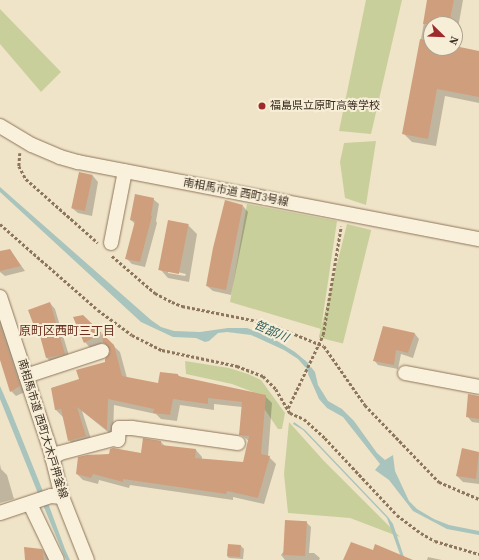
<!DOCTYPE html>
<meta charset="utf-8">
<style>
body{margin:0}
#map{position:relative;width:479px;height:560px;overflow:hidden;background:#f0e4c8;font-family:"Source Serif 4","Noto Sans JP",serif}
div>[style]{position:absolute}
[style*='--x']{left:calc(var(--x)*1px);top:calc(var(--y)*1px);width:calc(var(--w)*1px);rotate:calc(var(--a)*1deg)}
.green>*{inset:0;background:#c9cf9b;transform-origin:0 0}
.water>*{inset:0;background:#a9c4bc}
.shadow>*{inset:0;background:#0003}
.stream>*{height:4px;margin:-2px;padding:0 2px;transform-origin:2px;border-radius:2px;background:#a9c4bc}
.building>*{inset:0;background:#cf9f7d;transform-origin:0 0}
.path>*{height:2.5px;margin-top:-1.25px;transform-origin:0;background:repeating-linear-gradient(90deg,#8d765c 0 3px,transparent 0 5px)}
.roads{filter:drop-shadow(0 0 1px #8d765c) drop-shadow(0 0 1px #8d765c)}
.minor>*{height:14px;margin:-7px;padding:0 7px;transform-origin:7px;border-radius:7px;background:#faf1dc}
.dots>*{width:11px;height:11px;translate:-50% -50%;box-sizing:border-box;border:2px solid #f7eed8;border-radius:50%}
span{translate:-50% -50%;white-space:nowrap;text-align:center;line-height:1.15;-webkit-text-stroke:4px #f7eed8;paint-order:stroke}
.poi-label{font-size:11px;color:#3d2e20}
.left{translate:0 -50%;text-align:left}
.street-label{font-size:11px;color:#3d2e20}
.neighbourhood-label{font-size:12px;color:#6b2e1e}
.water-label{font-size:12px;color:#2f5d5a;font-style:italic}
.north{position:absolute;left:423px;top:16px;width:40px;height:40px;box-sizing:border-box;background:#f7eed8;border:1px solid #ada18e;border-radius:50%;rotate:113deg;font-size:11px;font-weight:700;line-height:16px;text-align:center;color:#3d2e20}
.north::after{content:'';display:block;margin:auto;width:14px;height:18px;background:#9e2a2b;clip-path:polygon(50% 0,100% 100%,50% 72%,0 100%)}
</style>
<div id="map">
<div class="green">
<i style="clip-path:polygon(366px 0,402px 0,371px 134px,339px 131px)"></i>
<i style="clip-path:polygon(0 9px,61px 72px,41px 92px,0 44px)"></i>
<i style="clip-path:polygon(376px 141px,366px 205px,345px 198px,340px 162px,344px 143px)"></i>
<i style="clip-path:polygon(247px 204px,337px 221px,321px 329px,230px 302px)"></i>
<i style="left:347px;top:224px;width:25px;height:117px;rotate:14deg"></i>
<i style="clip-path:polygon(185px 361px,229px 368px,248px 374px,261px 380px,285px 413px,282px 429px,278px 429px,253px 392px,232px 384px,186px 374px)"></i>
<i style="clip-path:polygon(289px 422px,324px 461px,400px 537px,350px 518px,288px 513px,284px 474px)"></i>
</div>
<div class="water">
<i style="clip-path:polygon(0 187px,151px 320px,161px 327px,174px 331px,200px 332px,228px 328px,247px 328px,269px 336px,295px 352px,308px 363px,305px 367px,298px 359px,284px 350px,251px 335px,227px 332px,218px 333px,209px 341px,205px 342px,196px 338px,173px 337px,141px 322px,0 192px)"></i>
<i style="clip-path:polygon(311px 367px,315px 372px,318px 385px,328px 401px,342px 409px,354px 421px,377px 453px,385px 460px,393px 455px,395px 471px,409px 501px,417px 509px,434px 519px,449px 525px,479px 531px,479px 535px,447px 529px,413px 511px,389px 480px,375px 470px,380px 464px,343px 417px,327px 408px,319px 399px,308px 374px)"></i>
<i style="clip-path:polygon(0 386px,10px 409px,44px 494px,39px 496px,0 399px)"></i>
<i style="clip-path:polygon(294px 422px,305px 430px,388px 517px,393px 524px,405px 560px,402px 560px,387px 518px,303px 430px,293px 424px)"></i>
<i style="clip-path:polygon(48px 503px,65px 549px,70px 560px,66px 560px,43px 505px)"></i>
</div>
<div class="shadow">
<i style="clip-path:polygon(428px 0,463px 0,455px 45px,455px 24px,431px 24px,431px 48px,455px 47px,479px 52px,479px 103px,445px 96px,436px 146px,412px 142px,404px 134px)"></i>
<i style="clip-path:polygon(79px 174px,93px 176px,98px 182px,92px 216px,78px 213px,72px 208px)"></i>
<i style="clip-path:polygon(153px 199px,159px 204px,156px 221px,157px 223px,145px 267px,132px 264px,126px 258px,135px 224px,131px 220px)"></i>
<i style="clip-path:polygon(243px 206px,248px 212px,231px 295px,213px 291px,207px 286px)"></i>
<i style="clip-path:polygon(evenodd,188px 225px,197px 234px,189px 282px,168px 278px,160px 269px,188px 225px,168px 270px,186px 274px,185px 276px,168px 273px,168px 270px)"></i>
<i style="clip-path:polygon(10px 250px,25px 271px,5px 276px,0 272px,0 252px)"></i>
<i style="clip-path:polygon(50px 303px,55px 309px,70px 359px,53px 364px,47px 358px,39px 330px,35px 326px)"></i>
<i style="clip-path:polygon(0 315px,25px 392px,16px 396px,11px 391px,0 357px)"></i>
<i style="clip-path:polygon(82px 316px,120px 352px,127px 378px,159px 384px,178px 375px,181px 377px,265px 396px,272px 403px,268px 456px,276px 464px,264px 504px,233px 497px,233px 500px,130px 485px,129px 488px,99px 480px,98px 484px,83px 480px,77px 474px,141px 454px,144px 439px,161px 442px,166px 447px,196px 450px,202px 457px,202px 459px,244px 463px,249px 441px,240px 434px,242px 407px,214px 404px,214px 410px,180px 405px,177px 421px,161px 419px,156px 414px,114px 405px,113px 436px,82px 411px,92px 442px,75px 447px,69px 440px,63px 417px,56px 410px,52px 388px,80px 380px,107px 363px,111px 353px,104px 342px,91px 349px,85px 342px)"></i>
<i style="clip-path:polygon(384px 327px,415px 334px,419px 339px,413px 358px,401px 354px,398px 369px,378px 365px,374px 360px)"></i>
<i style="clip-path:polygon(479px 397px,479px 423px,472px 422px,467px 416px)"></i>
<i style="clip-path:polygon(462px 449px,479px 453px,479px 484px,463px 482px,457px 476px)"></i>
<i style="clip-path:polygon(0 464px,1px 469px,7px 475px,14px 499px,0 503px)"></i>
<i style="clip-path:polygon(306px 522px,311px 527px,309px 553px,314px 553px,320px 558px,319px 560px,285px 560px,281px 555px)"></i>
<i style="clip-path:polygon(228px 545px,241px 546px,244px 549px,243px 559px,229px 558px,227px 556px)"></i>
<i style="clip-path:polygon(42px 549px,51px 560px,26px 560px)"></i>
<i style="clip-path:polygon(428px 557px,442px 560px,427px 560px)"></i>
</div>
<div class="stream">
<i style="--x:304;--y:362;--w:6;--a:51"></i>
<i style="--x:308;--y:367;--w:9;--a:63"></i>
</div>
<div class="building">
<i style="clip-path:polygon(427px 0,454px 0,449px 24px,423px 24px)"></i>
<i style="clip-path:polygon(420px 39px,431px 41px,431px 48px,455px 48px,455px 46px,479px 51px,479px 97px,437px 89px,428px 139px,402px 134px)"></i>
<i style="left:79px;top:172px;width:14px;height:37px;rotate:12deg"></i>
<i style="clip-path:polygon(135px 194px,154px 198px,151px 216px,152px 216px,140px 262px,125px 259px,135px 221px,130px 220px)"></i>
<i style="clip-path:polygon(225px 200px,243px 205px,226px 290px,206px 286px,213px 248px)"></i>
<i style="left:168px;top:220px;width:21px;height:51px;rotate:11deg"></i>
<i style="clip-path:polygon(10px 249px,21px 266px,0 271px,0 251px)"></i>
<i style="clip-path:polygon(50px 302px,65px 354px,46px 358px,37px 325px,34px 326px,28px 310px)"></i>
<i style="clip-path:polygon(83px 315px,114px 345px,122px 376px,158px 383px,160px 372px,178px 374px,178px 376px,266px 395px,261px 454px,270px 456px,258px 498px,227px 491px,226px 494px,123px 479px,123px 482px,93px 474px,91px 478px,76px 474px,78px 457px,87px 455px,109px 454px,110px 449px,113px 448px,141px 453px,143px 438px,161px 441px,161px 445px,196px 449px,195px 458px,243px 462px,249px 436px,239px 435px,242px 402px,208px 398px,208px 404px,173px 399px,170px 415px,153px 413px,154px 409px,108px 399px,107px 430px,77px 407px,86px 436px,68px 441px,61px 409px,55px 410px,51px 388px,79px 379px,76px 370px,105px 362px,105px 359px,110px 352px,108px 345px,103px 343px,102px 333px,84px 343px,73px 317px)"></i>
<i style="clip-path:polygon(0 326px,20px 386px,10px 392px,0 360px)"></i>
<i style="clip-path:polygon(383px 326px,415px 333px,408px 353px,396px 350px,394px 365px,373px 361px)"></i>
<i style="clip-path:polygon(468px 394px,479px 396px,479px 419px,466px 417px)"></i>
<i style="clip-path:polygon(462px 448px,479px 452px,476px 479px,456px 476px)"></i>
<i style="left:285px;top:520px;width:22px;height:35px;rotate:3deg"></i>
<i style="clip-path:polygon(351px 542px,373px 550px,375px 544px,413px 560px,343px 560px)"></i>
<i style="left:228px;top:544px;width:13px;height:12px;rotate:4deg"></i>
<i style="clip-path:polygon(24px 547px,42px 549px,44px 560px,25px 560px)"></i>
</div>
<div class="path">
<i style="--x:20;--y:153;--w:13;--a:94"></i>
<i style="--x:19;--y:166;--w:15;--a:62"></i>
<i style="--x:26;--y:179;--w:96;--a:41.6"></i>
<i style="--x:0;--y:224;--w:130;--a:41.3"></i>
<i style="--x:98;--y:310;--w:42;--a:36.3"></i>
<i style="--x:132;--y:335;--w:34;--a:27"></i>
<i style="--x:162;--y:350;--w:77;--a:12"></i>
<i style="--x:237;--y:366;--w:28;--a:21"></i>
<i style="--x:263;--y:376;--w:18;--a:45"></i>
<i style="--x:276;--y:389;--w:28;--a:60"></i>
<i style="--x:290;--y:413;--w:15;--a:23"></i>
<i style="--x:304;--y:419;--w:28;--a:42"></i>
<i style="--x:325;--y:438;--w:105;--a:46.9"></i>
<i style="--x:397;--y:515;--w:30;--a:37"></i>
<i style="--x:421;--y:533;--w:16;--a:30"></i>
<i style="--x:435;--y:541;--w:46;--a:16.5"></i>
<i style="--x:112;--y:256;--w:57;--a:40.7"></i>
<i style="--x:155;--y:293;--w:19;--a:28"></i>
<i style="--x:172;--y:302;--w:11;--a:22"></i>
<i style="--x:182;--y:306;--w:87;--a:11.3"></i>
<i style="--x:267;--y:323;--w:61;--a:22"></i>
<i style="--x:324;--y:346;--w:72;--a:55.2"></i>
<i style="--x:365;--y:405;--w:107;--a:46.1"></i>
<i style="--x:439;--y:482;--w:43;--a:23"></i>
<i style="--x:288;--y:408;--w:81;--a:-64.4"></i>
<i style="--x:323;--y:335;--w:110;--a:-80.6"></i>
</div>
<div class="roads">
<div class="minor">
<i style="--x:0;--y:126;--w:37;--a:31"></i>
<i style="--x:32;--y:145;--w:30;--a:23"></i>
<i style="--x:60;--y:157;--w:19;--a:16"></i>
<i style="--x:78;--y:162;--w:408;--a:10.9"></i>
<i style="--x:111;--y:243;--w:73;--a:-79"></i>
<i style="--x:0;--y:297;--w:163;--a:71.8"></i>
<i style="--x:51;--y:452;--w:46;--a:76.3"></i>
<i style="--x:62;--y:497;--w:68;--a:68.4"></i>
<i style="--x:405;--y:373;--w:75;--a:10.7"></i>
<i style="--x:26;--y:376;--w:80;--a:-18.2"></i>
<i style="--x:52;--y:458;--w:9;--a:-32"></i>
<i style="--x:60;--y:453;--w:55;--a:-14.8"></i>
<i style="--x:113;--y:439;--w:5;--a:11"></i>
<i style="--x:118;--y:440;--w:12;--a:-85"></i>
<i style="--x:119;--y:428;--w:13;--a:0"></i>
<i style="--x:132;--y:428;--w:107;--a:8.1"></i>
<i style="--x:30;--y:504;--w:62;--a:64.3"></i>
<i style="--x:0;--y:513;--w:54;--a:-18.4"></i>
<i style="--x:51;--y:496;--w:11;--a:5"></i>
</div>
</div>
<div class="dots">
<i style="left:262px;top:106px;background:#9e2a2b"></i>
</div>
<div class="poi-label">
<span class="left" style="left:270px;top:106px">福島県立原町高等学校</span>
</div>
<div class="street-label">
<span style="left:236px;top:193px;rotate:11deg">南相馬市道 西町3号線</span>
<span style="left:42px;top:429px;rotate:73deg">南相馬市道 西町大木戸押釜線</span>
</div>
<div class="neighbourhood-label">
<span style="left:67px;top:332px">原町区西町三丁目</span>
</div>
<div class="water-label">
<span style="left:271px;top:332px;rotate:24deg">笹部川</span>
</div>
<div class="north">N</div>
</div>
